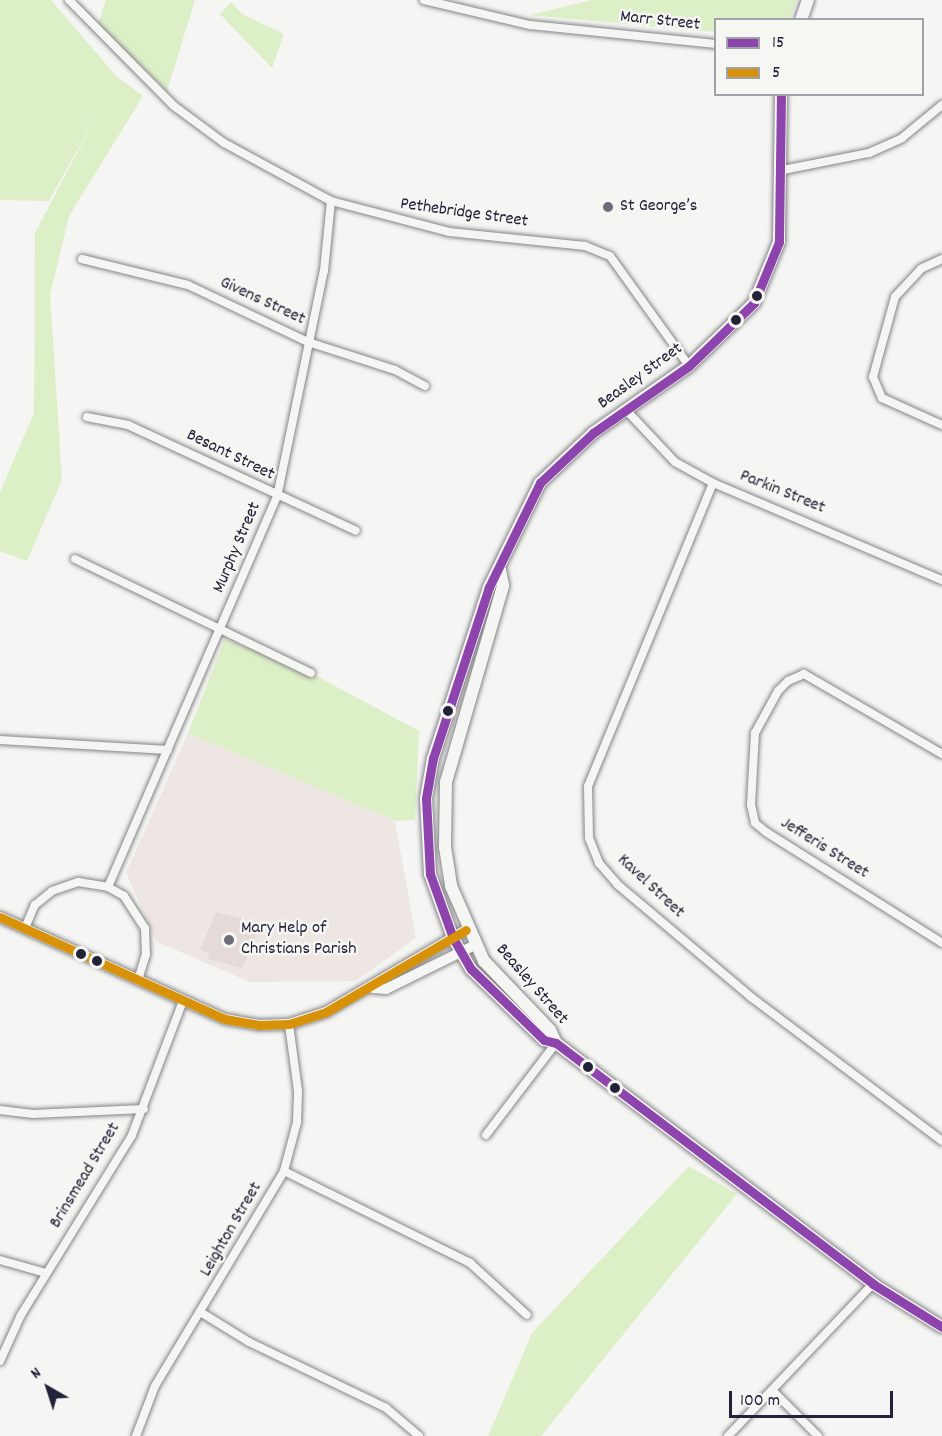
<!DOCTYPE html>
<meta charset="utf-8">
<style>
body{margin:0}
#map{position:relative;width:942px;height:1436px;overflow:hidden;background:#f5f5f3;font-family:Dekko,sans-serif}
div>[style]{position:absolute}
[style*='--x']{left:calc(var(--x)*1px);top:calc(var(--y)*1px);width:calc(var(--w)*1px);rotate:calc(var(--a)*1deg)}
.built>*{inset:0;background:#eee6e3}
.green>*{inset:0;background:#ddefc7}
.building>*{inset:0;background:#e4dbd9}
.roads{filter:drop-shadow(0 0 2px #858589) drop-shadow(0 0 2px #858589)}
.minor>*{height:8px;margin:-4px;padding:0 4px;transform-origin:4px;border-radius:4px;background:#f5f5f3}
.tertiary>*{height:10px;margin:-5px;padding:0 5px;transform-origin:5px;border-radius:5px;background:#f5f5f3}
.secondary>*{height:12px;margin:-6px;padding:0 6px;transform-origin:6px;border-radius:6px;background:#f5f5f3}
.bus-1>*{height:9px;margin:-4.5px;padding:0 4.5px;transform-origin:4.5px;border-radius:4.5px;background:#8e44ad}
.bus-2>*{height:9px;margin:-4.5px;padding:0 4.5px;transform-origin:4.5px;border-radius:4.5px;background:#d79209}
.dots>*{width:16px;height:16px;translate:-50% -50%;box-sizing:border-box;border:3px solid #f6f6f2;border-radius:50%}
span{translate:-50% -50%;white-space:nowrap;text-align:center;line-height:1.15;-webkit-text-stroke:5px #f6f6f2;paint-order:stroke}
.street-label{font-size:18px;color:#22223b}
.poi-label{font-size:18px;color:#22223b}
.left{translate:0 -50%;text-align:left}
.legend{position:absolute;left:714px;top:18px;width:210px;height:78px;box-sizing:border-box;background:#f6f6f2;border:2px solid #a1a1a9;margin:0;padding:8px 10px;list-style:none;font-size:18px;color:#22223b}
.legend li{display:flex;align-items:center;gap:12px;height:30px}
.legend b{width:30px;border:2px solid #a1a1a9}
.north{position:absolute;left:18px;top:1358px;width:60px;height:60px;-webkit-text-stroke:4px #f6f6f2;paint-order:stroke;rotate:321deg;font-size:16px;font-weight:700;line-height:24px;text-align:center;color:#22223b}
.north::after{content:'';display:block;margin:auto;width:21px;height:27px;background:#22223b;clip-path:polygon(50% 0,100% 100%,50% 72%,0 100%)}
.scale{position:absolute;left:729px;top:1391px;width:164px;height:27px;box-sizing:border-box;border:3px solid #22223b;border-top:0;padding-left:8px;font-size:18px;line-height:21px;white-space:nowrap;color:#22223b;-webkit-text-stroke:4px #f6f6f2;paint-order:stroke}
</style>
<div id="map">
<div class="built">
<i style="clip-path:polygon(188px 733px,395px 821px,416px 938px,356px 981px,250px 982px,157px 942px,126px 873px)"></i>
</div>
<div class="green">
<i style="clip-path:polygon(0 0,51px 0,117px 77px,143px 96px,69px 216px,50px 295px,62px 480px,27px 561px,0 551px,0 492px,34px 413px,35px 233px,97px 115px,49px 201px,0 200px)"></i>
<i style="clip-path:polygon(106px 0,195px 0,167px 91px,98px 25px)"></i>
<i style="clip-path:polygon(592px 0,797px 0,790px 19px,716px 20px,715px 32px,530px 15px)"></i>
<i style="clip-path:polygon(231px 2px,242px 14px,284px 34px,272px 68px,220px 14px)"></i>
<i style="clip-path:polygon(225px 639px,311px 673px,419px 731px,415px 820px,395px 821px,188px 733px)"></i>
<i style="clip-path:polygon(689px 1166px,737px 1194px,541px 1436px,488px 1436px,532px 1333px)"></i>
</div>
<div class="building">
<i style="clip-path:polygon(216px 912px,243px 919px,241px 923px,258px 930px,242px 968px,208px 959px,210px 954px,200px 950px)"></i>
</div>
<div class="roads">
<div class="minor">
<i style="--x:69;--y:0;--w:149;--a:45.3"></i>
<i style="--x:174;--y:106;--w:62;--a:36.5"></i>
<i style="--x:224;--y:143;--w:122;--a:28.5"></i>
<i style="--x:331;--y:201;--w:122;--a:14.7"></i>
<i style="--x:449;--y:232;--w:137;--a:5.9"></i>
<i style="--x:585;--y:246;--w:27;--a:22"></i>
<i style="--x:610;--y:256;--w:135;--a:54.3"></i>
<i style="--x:424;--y:0;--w:109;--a:13.3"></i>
<i style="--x:530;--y:25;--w:187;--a:5.8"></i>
<i style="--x:778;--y:171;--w:93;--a:-11.2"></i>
<i style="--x:869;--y:153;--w:36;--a:-24"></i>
<i style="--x:902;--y:138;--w:52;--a:-39.5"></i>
<i style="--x:82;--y:259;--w:109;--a:13.8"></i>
<i style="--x:188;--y:285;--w:133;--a:25.4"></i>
<i style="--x:308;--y:342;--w:91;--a:17.8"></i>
<i style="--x:395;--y:370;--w:34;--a:28"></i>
<i style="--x:942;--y:259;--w:23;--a:155"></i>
<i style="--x:921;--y:269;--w:38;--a:133"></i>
<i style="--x:895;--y:297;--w:83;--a:105.4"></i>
<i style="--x:873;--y:377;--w:23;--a:67"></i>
<i style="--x:882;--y:398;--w:66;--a:24.2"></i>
<i style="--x:627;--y:411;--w:70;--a:46.7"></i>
<i style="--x:675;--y:462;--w:43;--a:28.9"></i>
<i style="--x:713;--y:483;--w:249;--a:23"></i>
<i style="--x:87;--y:417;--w:42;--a:11"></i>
<i style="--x:128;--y:425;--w:251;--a:24.9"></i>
<i style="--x:713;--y:483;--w:328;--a:112.4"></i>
<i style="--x:588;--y:786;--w:52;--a:88.9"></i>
<i style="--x:589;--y:838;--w:27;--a:68"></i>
<i style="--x:599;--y:863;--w:29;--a:49"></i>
<i style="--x:618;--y:885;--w:174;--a:40.1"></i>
<i style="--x:751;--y:997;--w:239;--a:37"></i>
<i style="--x:75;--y:559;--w:262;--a:25.8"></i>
<i style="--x:0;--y:740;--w:168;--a:3.4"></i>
<i style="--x:942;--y:754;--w:160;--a:-149.9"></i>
<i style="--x:804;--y:674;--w:17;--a:156"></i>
<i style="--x:788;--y:681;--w:14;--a:135"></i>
<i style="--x:778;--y:691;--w:48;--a:118.7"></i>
<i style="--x:755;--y:733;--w:72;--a:93.2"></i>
<i style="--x:751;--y:805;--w:18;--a:77"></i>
<i style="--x:755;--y:823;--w:14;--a:39"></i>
<i style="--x:766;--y:832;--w:208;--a:32.2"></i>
<i style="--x:108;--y:887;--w:425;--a:-66.6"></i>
<i style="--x:277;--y:497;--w:231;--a:-78.3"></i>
<i style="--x:324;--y:271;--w:70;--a:-84.3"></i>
<i style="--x:25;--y:928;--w:25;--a:-67"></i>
<i style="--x:35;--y:905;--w:22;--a:-39"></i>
<i style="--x:52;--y:891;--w:28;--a:-19"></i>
<i style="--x:78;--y:882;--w:30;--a:9"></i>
<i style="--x:108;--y:887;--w:18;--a:29"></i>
<i style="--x:124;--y:896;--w:38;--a:57"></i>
<i style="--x:145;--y:928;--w:26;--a:88"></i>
<i style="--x:146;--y:954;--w:27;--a:107"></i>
<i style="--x:0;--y:1110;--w:33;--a:7"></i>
<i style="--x:33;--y:1114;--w:111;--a:-2.6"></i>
<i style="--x:486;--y:1135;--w:116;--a:-52.7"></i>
<i style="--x:284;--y:1171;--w:208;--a:26.3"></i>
<i style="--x:470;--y:1263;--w:77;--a:42.4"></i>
<i style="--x:0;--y:1260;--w:48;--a:15.8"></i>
<i style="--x:202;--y:1313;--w:55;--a:31.7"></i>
<i style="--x:249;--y:1342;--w:152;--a:25.7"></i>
<i style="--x:386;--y:1408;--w:43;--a:40.3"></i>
<i style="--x:0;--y:1361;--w:51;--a:-65.5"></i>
<i style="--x:21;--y:1315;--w:211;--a:-58.3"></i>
<i style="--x:132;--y:1135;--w:143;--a:-69.2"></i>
<i style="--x:772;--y:1390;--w:65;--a:45"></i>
<i style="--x:136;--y:1436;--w:53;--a:-69.2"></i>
<i style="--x:155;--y:1386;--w:251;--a:-59"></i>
<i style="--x:284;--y:1171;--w:51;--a:-75.1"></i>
<i style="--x:297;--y:1122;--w:31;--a:-88"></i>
<i style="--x:298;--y:1091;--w:68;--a:-97.7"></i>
<i style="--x:728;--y:1436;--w:210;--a:-46.4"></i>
</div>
<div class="tertiary">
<i style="--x:0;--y:917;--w:247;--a:24.4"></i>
<i style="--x:225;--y:1019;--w:34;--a:10"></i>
<i style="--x:258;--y:1025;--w:31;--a:-2"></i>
<i style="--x:289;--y:1024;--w:39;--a:-18"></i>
<i style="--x:326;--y:1012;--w:162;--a:-30.4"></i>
<i style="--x:373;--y:988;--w:13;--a:4"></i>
<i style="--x:386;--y:989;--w:99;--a:-26.3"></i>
</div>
<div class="secondary">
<i style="--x:801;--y:20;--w:21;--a:-71"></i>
<i style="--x:781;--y:94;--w:148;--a:90.8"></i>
<i style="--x:779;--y:242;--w:66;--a:112.3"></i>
<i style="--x:754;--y:303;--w:91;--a:135.9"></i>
<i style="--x:689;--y:366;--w:117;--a:145.1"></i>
<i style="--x:593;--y:433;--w:73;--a:136.7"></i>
<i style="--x:540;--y:483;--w:116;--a:116.1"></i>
<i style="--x:489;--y:587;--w:180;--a:108.1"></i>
<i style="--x:433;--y:758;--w:41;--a:99.9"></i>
<i style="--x:426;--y:798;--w:76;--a:87"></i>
<i style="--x:430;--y:874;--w:68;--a:70.2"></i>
<i style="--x:453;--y:938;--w:36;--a:60"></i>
<i style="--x:471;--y:969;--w:102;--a:44.2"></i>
<i style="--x:544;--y:1040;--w:12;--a:14"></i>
<i style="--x:556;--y:1043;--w:398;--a:37.2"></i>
<i style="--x:873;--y:1284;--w:81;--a:31.9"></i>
<i style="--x:500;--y:570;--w:16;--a:79"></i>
<i style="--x:503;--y:586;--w:204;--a:106.2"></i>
<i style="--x:446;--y:782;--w:65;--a:90.9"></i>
<i style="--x:445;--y:847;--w:39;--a:81"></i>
<i style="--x:451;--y:886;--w:82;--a:66.3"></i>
<i style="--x:484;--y:961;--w:95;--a:46.3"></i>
<i style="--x:550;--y:1030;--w:14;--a:65"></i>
</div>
</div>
<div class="bus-1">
<i style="--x:781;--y:94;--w:148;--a:90.8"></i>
<i style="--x:779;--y:242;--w:66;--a:112.3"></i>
<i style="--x:754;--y:303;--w:91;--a:135.9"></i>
<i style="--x:689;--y:366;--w:117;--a:145.1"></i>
<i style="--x:593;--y:433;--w:73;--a:136.7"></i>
<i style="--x:540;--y:483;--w:116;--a:116.1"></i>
<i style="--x:489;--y:587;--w:180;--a:108.1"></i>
<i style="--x:433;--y:758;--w:41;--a:99.9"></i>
<i style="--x:426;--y:798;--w:76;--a:87"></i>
<i style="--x:430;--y:874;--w:68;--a:70.2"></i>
<i style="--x:453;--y:938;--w:36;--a:60"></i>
<i style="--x:471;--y:969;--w:102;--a:44.2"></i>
<i style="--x:544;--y:1040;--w:12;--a:14"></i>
<i style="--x:556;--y:1043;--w:398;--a:37.2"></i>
<i style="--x:873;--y:1284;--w:81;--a:31.9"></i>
</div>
<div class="bus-2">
<i style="--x:0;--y:917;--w:247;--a:24.4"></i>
<i style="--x:225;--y:1019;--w:34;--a:10"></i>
<i style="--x:258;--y:1025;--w:31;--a:-2"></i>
<i style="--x:289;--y:1024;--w:39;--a:-18"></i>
<i style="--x:326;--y:1012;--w:162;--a:-30.4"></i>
</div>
<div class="dots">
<i style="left:608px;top:207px;background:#6c6c7b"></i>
<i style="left:757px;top:296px;background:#22223b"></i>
<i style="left:736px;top:320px;background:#22223b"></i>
<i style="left:448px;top:711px;background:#22223b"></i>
<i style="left:229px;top:940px;background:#6c6c7b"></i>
<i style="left:81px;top:954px;background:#22223b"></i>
<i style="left:97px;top:961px;background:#22223b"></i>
<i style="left:588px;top:1067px;background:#22223b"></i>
<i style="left:615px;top:1088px;background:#22223b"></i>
</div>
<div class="street-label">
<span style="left:660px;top:22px;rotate:6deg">Marr Street</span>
<span style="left:464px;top:214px;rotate:8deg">Pethebridge Street</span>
<span style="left:262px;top:302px;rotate:25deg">Givens Street</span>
<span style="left:641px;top:377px;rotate:-36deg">Beasley Street</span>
<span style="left:230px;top:456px;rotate:26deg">Besant Street</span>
<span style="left:782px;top:493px;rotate:22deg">Parkin Street</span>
<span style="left:238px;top:548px;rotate:-67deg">Murphy Street</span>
<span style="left:824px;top:849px;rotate:32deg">Jefferis Street</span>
<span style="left:650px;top:887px;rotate:43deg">Kavel Street</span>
<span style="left:531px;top:985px;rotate:49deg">Beasley Street</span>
<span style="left:86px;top:1176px;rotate:-59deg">Brinsmead Street</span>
<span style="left:232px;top:1230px;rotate:-60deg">Leighton Street</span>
</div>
<div class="poi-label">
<span class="left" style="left:620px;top:207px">St George’s</span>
<span class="left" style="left:241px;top:940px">Mary Help of<br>Christians Parish</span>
</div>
<ul class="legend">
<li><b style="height:8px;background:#8e44ad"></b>15</li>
<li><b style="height:8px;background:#d79209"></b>5</li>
</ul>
<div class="north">N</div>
<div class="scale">100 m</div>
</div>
